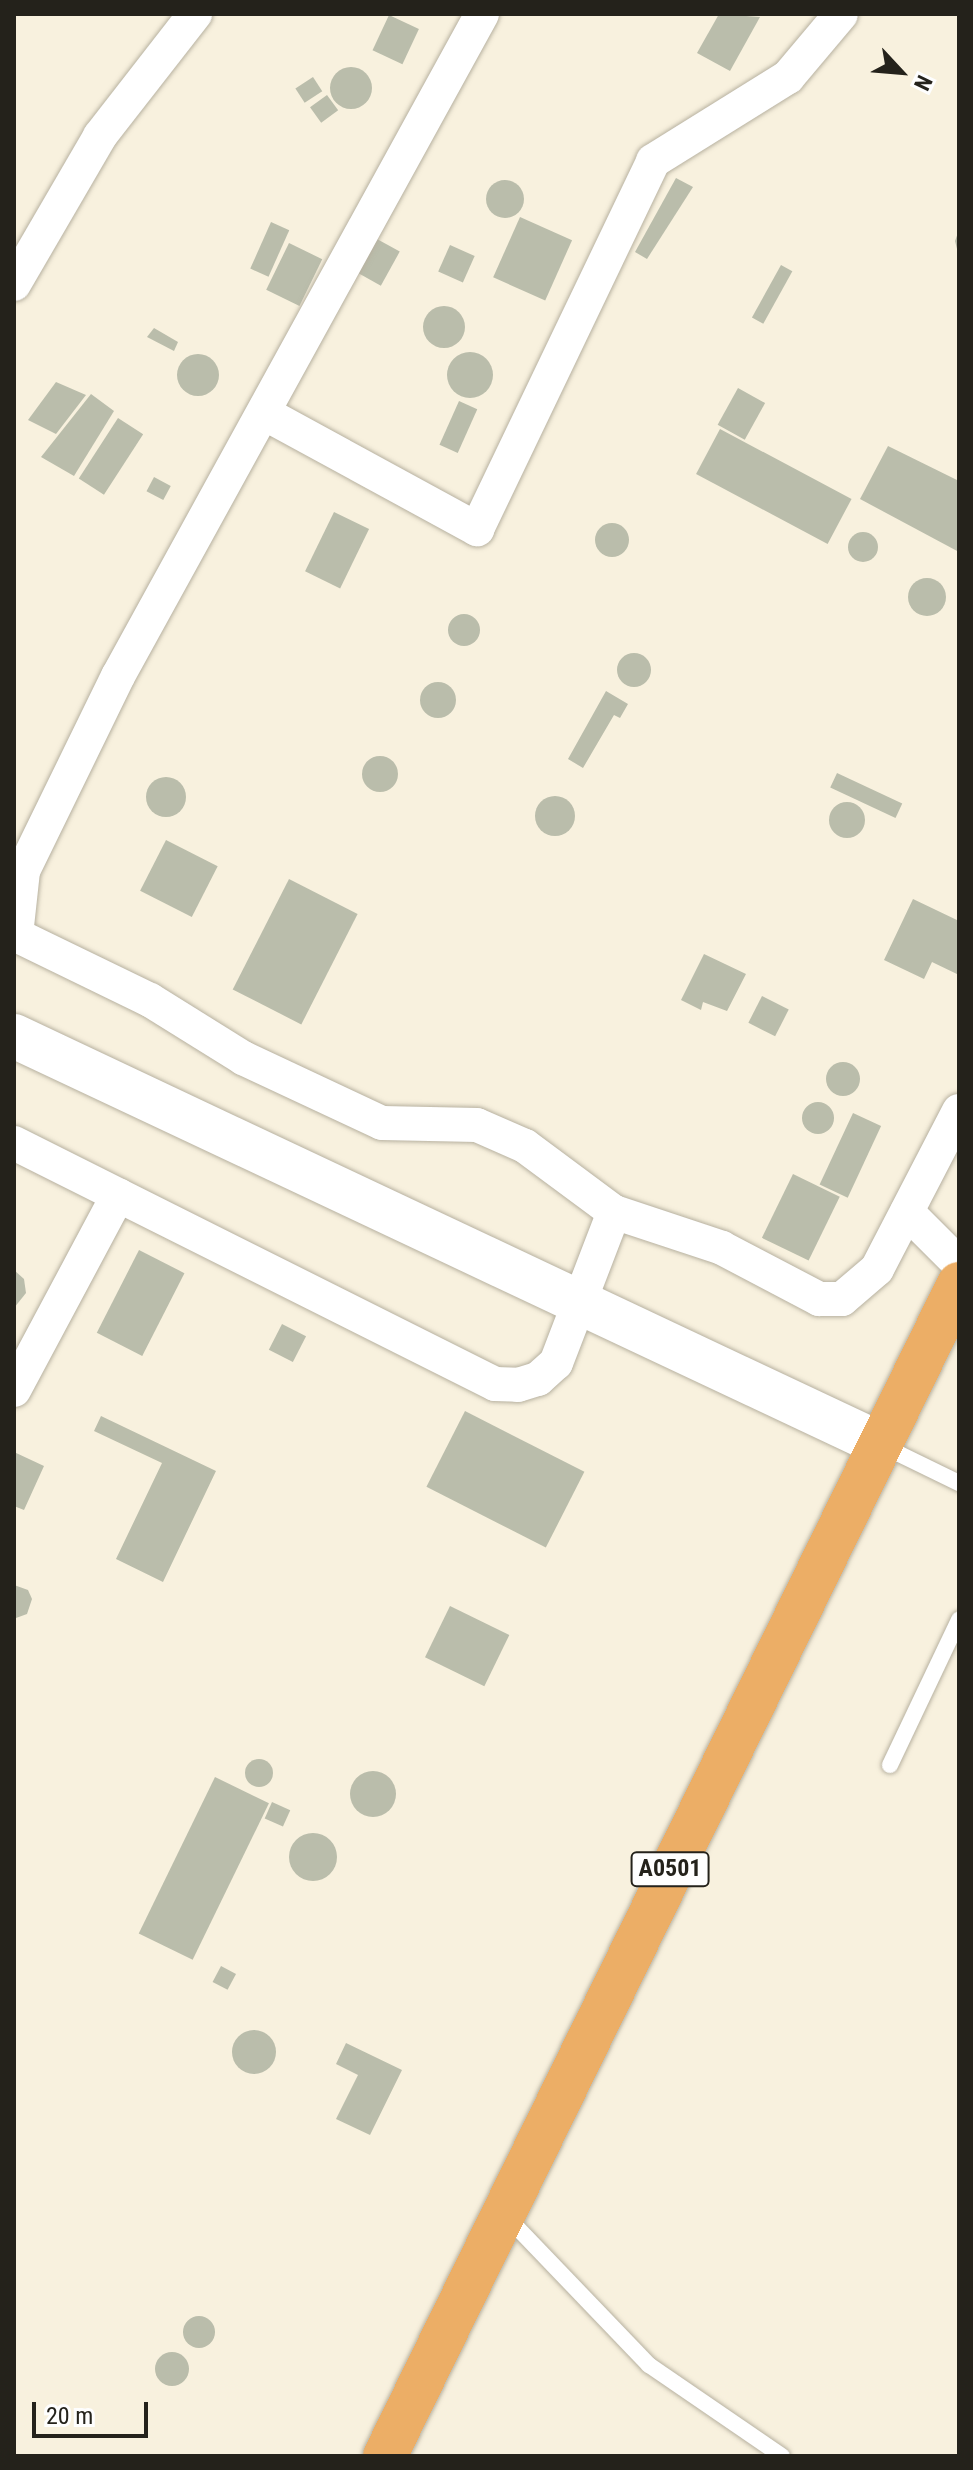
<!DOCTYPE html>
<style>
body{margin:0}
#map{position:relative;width:973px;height:2470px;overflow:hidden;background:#f8f1de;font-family:"Roboto Condensed",sans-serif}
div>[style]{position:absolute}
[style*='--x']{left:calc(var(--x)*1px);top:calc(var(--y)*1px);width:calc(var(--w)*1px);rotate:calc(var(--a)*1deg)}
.building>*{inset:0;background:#babdab;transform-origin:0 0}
.round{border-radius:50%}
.roads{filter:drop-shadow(0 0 2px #b7b1a0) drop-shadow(0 0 2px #b7b1a0)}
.service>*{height:16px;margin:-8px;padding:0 8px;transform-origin:8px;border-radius:8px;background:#fff}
.minor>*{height:34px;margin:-17px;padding:0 17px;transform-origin:17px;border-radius:17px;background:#fff}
.secondary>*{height:44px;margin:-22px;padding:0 22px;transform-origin:22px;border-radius:22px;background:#fff}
.trunk>*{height:44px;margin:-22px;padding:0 22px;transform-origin:22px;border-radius:22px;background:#ecae66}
span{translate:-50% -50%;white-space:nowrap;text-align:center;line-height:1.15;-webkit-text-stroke:8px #fefefe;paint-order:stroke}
.shield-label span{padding:2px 6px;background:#fefefe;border:2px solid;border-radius:6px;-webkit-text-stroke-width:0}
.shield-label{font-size:24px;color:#24221b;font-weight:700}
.frame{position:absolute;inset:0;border:16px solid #24221b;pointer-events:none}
.north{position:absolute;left:861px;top:32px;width:80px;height:80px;-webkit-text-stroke:6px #fefefe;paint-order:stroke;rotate:116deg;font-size:22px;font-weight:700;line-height:32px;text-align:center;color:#24221b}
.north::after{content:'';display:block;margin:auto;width:28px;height:36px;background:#24221b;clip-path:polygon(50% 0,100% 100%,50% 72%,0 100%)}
.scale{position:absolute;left:32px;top:2402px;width:116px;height:36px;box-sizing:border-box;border:4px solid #24221b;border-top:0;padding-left:10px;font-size:24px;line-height:28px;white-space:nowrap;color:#24221b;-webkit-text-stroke:6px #fefefe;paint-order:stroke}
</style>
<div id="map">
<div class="building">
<i style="clip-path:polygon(719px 14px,760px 17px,730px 71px,697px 53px)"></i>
<i style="left:389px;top:15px;width:33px;height:39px;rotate:25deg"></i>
<i class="round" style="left:330px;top:67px;width:42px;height:42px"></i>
<i style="left:313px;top:77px;width:17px;height:21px;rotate:57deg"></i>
<i style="left:327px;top:95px;width:19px;height:21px;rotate:54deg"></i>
<i style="clip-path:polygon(676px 178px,693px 187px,647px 259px,635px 252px)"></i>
<i class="round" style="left:486px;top:180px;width:38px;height:38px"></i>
<i style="left:520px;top:217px;width:57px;height:66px;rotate:24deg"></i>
<i style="left:271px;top:222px;width:20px;height:51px;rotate:24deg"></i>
<i style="clip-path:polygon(959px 230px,959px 257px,955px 241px)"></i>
<i style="left:377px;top:239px;width:26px;height:39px;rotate:29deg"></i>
<i style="left:289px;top:243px;width:37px;height:52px;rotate:26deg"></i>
<i style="left:450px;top:245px;width:27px;height:29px;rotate:24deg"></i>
<i style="left:781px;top:265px;width:13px;height:60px;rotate:29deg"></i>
<i class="round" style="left:423px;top:306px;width:42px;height:42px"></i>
<i style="clip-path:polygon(154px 328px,178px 342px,174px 351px,147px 337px)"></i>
<i class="round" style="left:447px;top:352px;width:46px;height:46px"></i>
<i class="round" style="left:177px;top:354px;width:42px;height:42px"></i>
<i style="clip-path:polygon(56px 382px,86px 395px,56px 434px,28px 420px)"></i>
<i style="left:738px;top:388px;width:31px;height:42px;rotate:29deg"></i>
<i style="clip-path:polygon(91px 394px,114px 411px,74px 476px,41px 457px)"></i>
<i style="left:459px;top:401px;width:20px;height:48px;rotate:24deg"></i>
<i style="left:118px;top:418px;width:30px;height:72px;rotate:33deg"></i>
<i style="left:720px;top:429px;width:149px;height:51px;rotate:28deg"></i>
<i style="clip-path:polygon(888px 446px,959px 481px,959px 552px,860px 499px)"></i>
<i style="left:154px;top:477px;width:19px;height:16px;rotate:28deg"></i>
<i style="left:334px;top:512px;width:39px;height:66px;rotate:26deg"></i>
<i class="round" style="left:595px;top:523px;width:34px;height:34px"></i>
<i class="round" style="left:848px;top:532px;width:30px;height:30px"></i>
<i class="round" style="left:908px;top:578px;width:38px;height:38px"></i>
<i class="round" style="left:448px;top:614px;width:32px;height:32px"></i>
<i class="round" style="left:617px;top:653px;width:34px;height:34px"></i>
<i class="round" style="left:420px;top:682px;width:36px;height:36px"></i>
<i style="clip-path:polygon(606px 691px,628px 704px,620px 718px,614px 715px,583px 768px,568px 759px)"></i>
<i class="round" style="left:362px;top:756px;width:36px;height:36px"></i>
<i style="left:837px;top:773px;width:72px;height:16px;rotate:25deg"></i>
<i class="round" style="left:146px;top:777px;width:40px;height:40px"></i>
<i class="round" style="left:535px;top:796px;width:40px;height:40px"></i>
<i class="round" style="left:829px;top:802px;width:36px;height:36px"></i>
<i style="left:166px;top:840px;width:58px;height:57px;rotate:27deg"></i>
<i style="left:289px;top:879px;width:77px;height:124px;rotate:27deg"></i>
<i style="clip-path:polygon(913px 899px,959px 921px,959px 975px,932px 962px,924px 979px,884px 960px)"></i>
<i style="clip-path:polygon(704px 954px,746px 974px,727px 1011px,703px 1002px,701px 1010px,681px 1000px)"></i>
<i style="left:762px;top:996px;width:30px;height:30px;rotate:27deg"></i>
<i class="round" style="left:826px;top:1062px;width:34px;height:34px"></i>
<i class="round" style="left:802px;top:1102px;width:32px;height:32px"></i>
<i style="left:853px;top:1113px;width:31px;height:79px;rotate:25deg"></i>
<i style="left:793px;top:1174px;width:52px;height:71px;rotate:26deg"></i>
<i style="left:139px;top:1250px;width:51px;height:93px;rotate:27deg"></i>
<i style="clip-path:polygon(14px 1270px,24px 1279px,26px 1293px,14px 1308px)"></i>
<i style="left:282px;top:1324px;width:27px;height:29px;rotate:27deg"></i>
<i style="left:465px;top:1411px;width:134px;height:85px;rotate:27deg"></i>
<i style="clip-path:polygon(101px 1416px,216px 1471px,163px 1582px,116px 1559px,162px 1463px,94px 1431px)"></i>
<i style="clip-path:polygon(14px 1452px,44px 1466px,24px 1510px,14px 1506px)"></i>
<i style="clip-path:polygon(14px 1585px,28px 1590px,32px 1599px,27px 1614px,16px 1618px)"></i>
<i style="left:450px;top:1606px;width:66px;height:57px;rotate:26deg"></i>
<i class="round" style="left:245px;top:1759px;width:28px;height:28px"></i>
<i class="round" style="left:350px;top:1771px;width:46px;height:46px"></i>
<i style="left:215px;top:1777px;width:60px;height:174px;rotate:26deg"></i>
<i style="left:272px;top:1802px;width:20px;height:18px;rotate:24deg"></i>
<i class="round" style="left:289px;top:1833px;width:48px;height:48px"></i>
<i style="left:221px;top:1966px;width:17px;height:18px;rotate:28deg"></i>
<i class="round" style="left:232px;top:2030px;width:44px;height:44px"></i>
<i style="clip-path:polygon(346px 2043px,402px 2070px,370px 2135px,336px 2119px,358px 2075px,336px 2064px)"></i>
<i class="round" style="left:183px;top:2316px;width:32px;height:32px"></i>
<i class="round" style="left:155px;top:2352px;width:34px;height:34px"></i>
</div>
<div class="roads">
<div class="service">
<i style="--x:883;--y:1446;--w:85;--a:26"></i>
<i style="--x:890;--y:1765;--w:161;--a:-64.6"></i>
<i style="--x:507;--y:2217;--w:205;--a:46.2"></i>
<i style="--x:649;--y:2365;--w:161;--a:34.4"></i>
</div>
<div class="minor">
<i style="--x:482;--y:14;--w:755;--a:118.8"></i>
<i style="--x:118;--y:676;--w:217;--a:116"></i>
<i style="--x:23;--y:871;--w:64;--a:96.2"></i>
<i style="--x:16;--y:935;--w:149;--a:25.9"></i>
<i style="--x:150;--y:1000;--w:110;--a:31.9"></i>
<i style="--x:243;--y:1058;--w:153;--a:25.1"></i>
<i style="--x:382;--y:1123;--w:95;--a:1.2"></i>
<i style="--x:477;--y:1125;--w:52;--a:23.6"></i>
<i style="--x:525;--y:1146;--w:111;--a:36.6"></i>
<i style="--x:614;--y:1212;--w:114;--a:18.4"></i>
<i style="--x:722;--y:1248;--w:110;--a:27.7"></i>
<i style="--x:819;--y:1299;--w:23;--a:0"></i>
<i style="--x:842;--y:1299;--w:46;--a:-40.6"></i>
<i style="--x:877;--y:1269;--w:178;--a:-62.6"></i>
<i style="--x:14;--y:284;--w:171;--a:-59.8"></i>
<i style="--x:100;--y:136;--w:155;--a:-52.1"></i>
<i style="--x:264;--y:413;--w:243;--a:28.6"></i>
<i style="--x:477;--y:529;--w:408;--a:-64.4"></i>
<i style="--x:653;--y:161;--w:159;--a:-31.9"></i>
<i style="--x:788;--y:77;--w:82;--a:-49.9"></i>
<i style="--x:14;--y:1143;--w:538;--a:26.61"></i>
<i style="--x:495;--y:1384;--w:23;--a:2"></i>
<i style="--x:518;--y:1385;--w:21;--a:-17"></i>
<i style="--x:538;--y:1379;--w:24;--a:-42"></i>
<i style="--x:556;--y:1363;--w:162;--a:-69"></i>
<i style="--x:907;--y:1212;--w:74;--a:45"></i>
<i style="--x:14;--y:1390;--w:221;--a:-61.9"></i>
</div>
<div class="secondary">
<i style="--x:14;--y:1036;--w:955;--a:25.22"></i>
</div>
<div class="trunk">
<i style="--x:385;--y:2456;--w:1305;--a:-63.91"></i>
</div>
</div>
<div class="shield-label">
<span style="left:670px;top:1869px">A0501</span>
</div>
<div class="frame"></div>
<div class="north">N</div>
<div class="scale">20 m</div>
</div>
